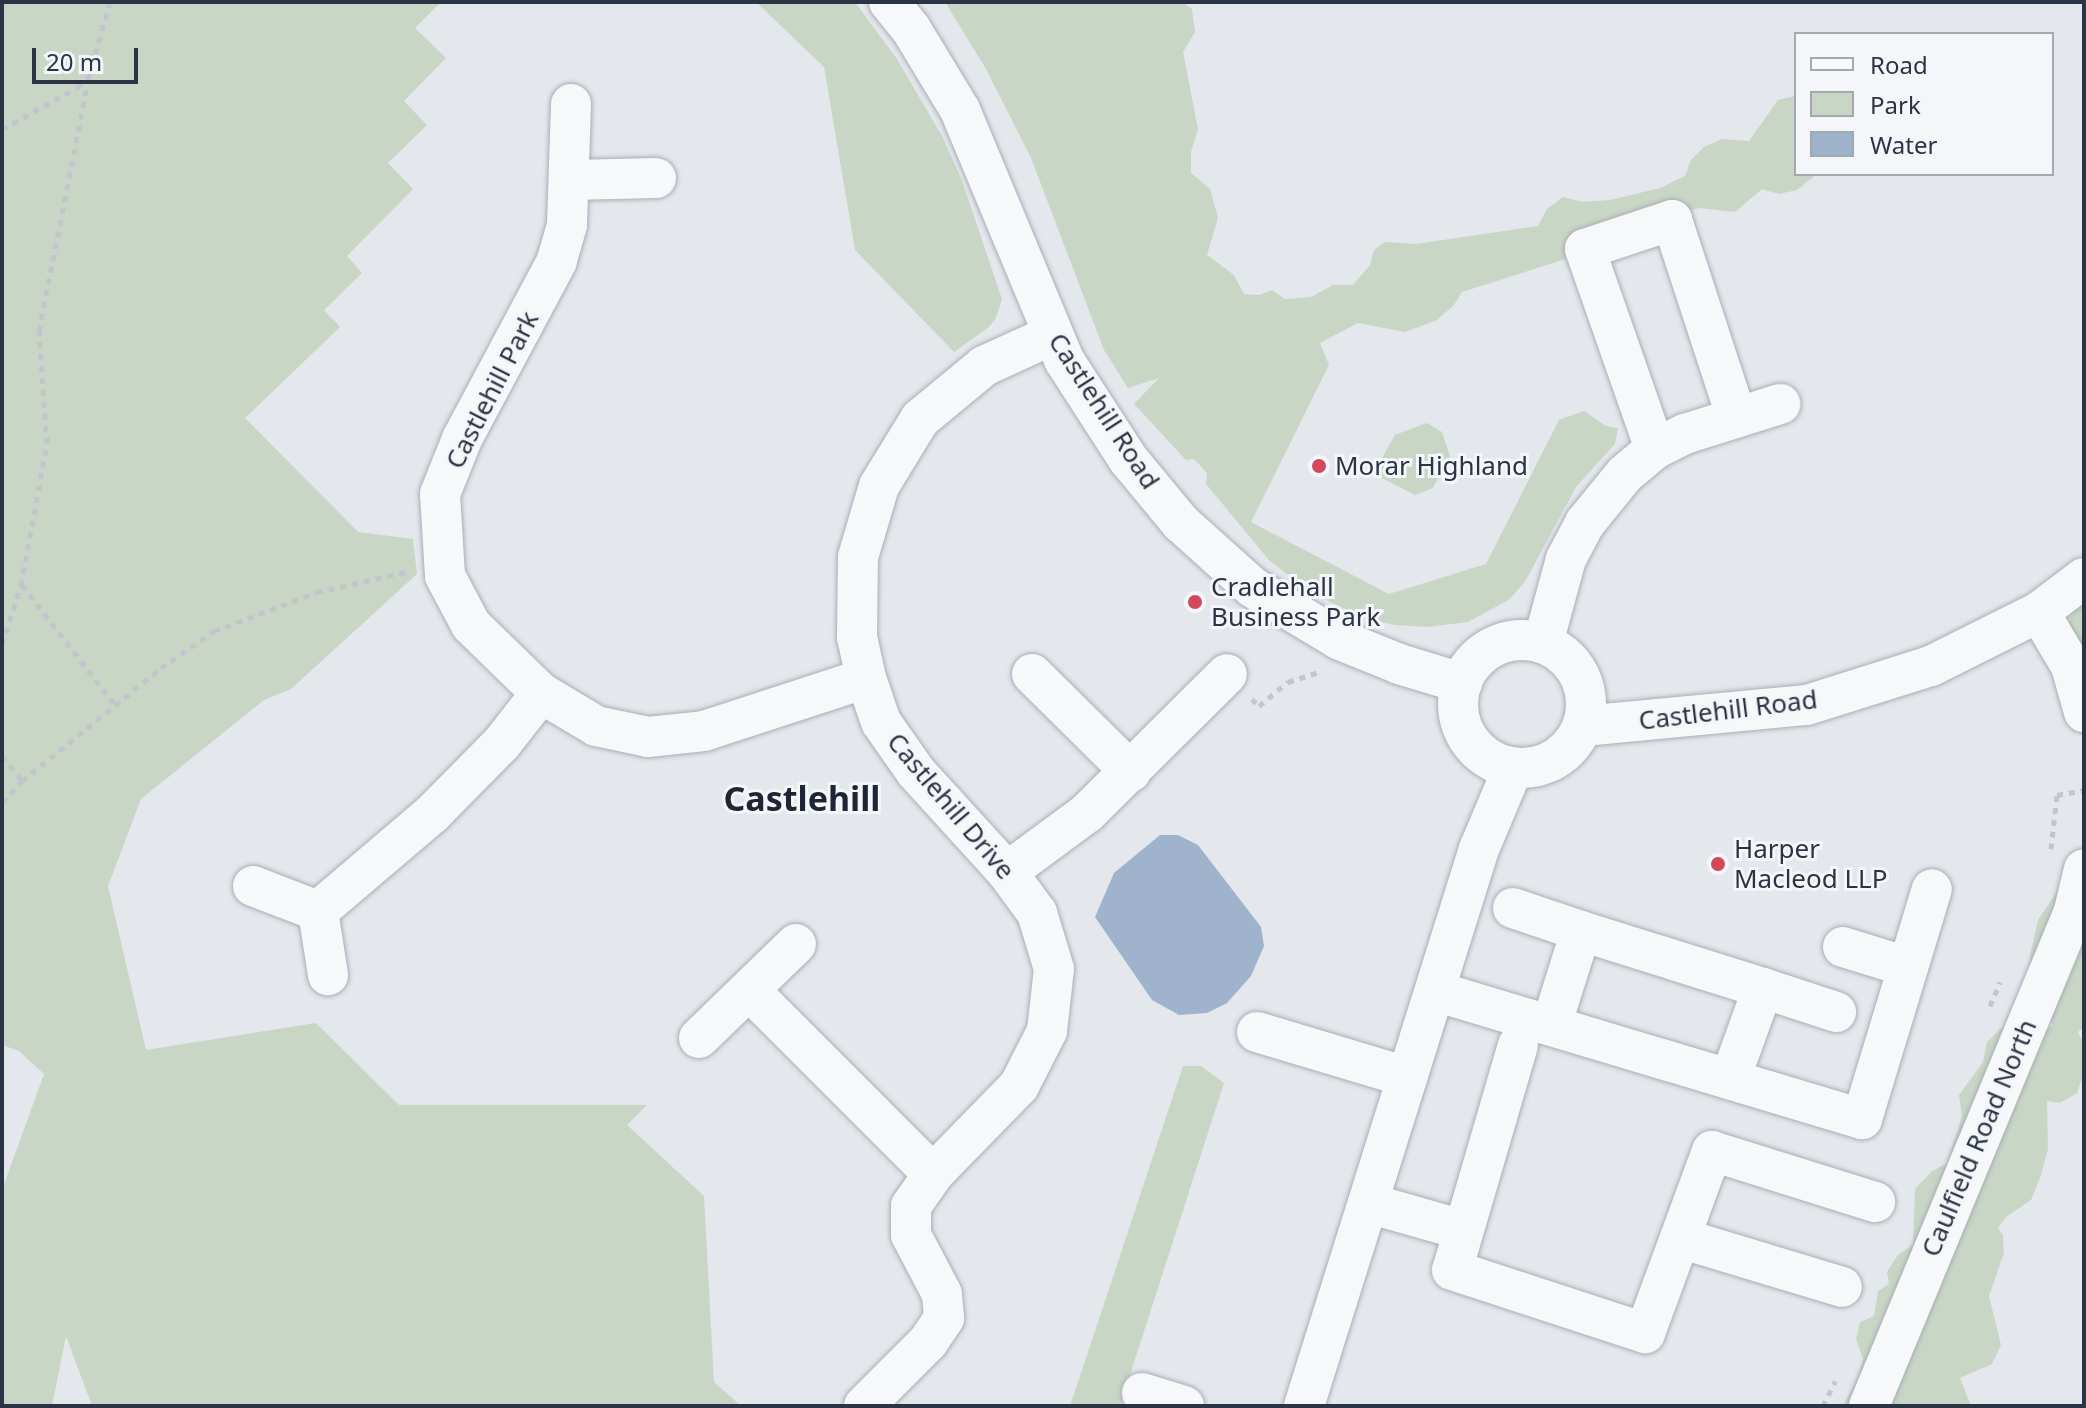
<!DOCTYPE html>
<style>
body{margin:0}
#map{position:relative;width:2086px;height:1408px;overflow:hidden;background:#e4e7ec;font-family:"Noto Sans",sans-serif}
div>[style]{position:absolute}
[style*='--x']{left:calc(var(--x)*1px);top:calc(var(--y)*1px);width:calc(var(--w)*1px);rotate:calc(var(--a)*1deg)}
.green>*{inset:0;background:#c9d6c5}
.water>*{inset:0;background:#9fb4cc}
.path>*{height:5px;margin-top:-2.5px;transform-origin:0;background:repeating-linear-gradient(90deg,#c2c5cb 0 6px,transparent 0 12px)}
.roads{filter:drop-shadow(0 0 2px #a9aeb7) drop-shadow(0 0 2px #a9aeb7)}
.minor>*{height:40px;margin:-20px;padding:0 20px;transform-origin:20px;border-radius:20px;background:#f7f8fa}
.minor>.ring{margin:-20px;padding:0;box-sizing:content-box;background:none;border:40px solid #f7f8fa;border-radius:50%}
.dots>*{width:22px;height:22px;translate:-50% -50%;box-sizing:border-box;border:4px solid #f4f6f9;border-radius:50%}
span{translate:-50% -50%;white-space:nowrap;text-align:center;line-height:1.15;-webkit-text-stroke:6px #f4f6f9;paint-order:stroke}
.street-label{font-size:26px;color:#2b3445}
.poi-label{font-size:26px;color:#2b3445}
.left{translate:0 -50%;text-align:left}
.district-label{font-size:34px;color:#1d2536;font-weight:700}
.frame{position:absolute;inset:0;border:4px solid #2b3445;pointer-events:none}
.legend{position:absolute;left:1794px;top:32px;width:260px;height:144px;box-sizing:border-box;background:#f4f6f9;border:2px solid #a4a8b1;margin:0;padding:10px 14px;list-style:none;font-size:24px;color:#2b3445}
.legend li{display:flex;align-items:center;gap:16px;height:40px}
.legend b{width:40px;border:2px solid #a4a8b1}
.scale{position:absolute;left:32px;top:48px;width:106px;height:36px;box-sizing:border-box;border:4px solid #2b3445;border-top:0;padding-left:10px;font-size:24px;line-height:28px;white-space:nowrap;color:#2b3445;-webkit-text-stroke:6px #f4f6f9;paint-order:stroke}
</style>
<div id="map">
<div class="green">
<i style="clip-path:polygon(2px 2px,441px 2px,415px 28px,446px 58px,404px 101px,427px 125px,388px 163px,413px 189px,347px 256px,362px 273px,324px 310px,340px 327px,245px 418px,358px 532px,413px 539px,417px 574px,291px 689px,264px 700px,141px 799px,108px 886px,146px 1050px,316px 1023px,399px 1105px,647px 1105px,627px 1125px,704px 1196px,714px 1382px,741px 1406px,92px 1406px,66px 1336px,52px 1406px,2px 1406px,2px 1190px,44px 1074px,19px 1051px,2px 1045px)"></i>
<i style="clip-path:polygon(756px 2px,855px 2px,897px 59px,942px 136px,961px 178px,1002px 299px,996px 318px,988px 328px,954px 352px,855px 250px,824px 67px)"></i>
<i style="clip-path:polygon(945px 2px,1182px 2px,1192px 9px,1195px 32px,1183px 52px,1198px 129px,1191px 152px,1191px 173px,1210px 189px,1218px 218px,1207px 255px,1234px 275px,1244px 294px,1259px 295px,1272px 290px,1285px 299px,1311px 297px,1333px 285px,1353px 285px,1370px 265px,1374px 250px,1385px 242px,1416px 244px,1538px 226px,1547px 209px,1563px 197px,1583px 202px,1610px 200px,1660px 188px,1685px 176px,1691px 160px,1704px 147px,1722px 139px,1749px 141px,1778px 100px,1795px 96px,1796px 174px,1817px 174px,1797px 190px,1779px 194px,1762px 189px,1735px 212px,1699px 208px,1662px 218px,1585px 253px,1462px 292px,1454px 305px,1437px 320px,1405px 332px,1358px 323px,1320px 343px,1329px 365px,1251px 522px,1389px 594px,1486px 564px,1559px 420px,1584px 411px,1606px 426px,1618px 428px,1615px 444px,1576px 487px,1526px 580px,1510px 599px,1468px 622px,1427px 627px,1394px 625px,1360px 616px,1330px 602px,1297px 582px,1269px 560px,1206px 484px,1207px 473px,1194px 459px,1186px 460px,1134px 404px,1159px 378px,1128px 388px,1104px 350px,1031px 158px,986px 69px)"></i>
<i style="clip-path:polygon(1427px 423px,1442px 432px,1450px 456px,1433px 488px,1415px 495px,1382px 478px,1378px 465px,1395px 435px)"></i>
<i style="clip-path:polygon(2084px 596px,2084px 687px,2069px 625px,2072px 608px)"></i>
<i style="clip-path:polygon(2084px 885px,2084px 1027px,2078px 1032px,2084px 1044px,2084px 1073px,2077px 1093px,2060px 1103px,2047px 1101px,2048px 1149px,2040px 1178px,2031px 1200px,2006px 1217px,1998px 1228px,2003px 1235px,2004px 1253px,1989px 1296px,2001px 1345px,1992px 1364px,1960px 1378px,1971px 1406px,1843px 1406px,1858px 1378px,1863px 1359px,1856px 1339px,1860px 1322px,1874px 1316px,1878px 1291px,1889px 1284px,1887px 1272px,1897px 1256px,1913px 1244px,1915px 1189px,1932px 1171px,1947px 1163px,1962px 1117px,1959px 1095px,1983px 1062px,1987px 1042px,2003px 1027px,2043px 1031px,2053px 1025px,2032px 986px,2030px 956px,2038px 920px,2058px 890px)"></i>
<i style="clip-path:polygon(1183px 1066px,1201px 1066px,1224px 1083px,1120px 1406px,1070px 1406px)"></i>
</div>
<div class="water">
<i style="clip-path:polygon(1160px 835px,1178px 835px,1198px 845px,1261px 927px,1264px 946px,1251px 976px,1227px 1003px,1207px 1013px,1179px 1015px,1152px 1000px,1095px 917px,1114px 873px)"></i>
</div>
<div class="path">
<i style="--x:2;--y:129;--w:87;--a:-28.9"></i>
<i style="--x:78;--y:87;--w:15;--a:-42"></i>
<i style="--x:22;--y:585;--w:152;--a:52.2"></i>
<i style="--x:2;--y:644;--w:62;--a:-72.1"></i>
<i style="--x:21;--y:585;--w:144;--a:-79.6"></i>
<i style="--x:47;--y:443;--w:112;--a:-94.1"></i>
<i style="--x:39;--y:331;--w:259;--a:-78.9"></i>
<i style="--x:89;--y:77;--w:78;--a:-74.4"></i>
<i style="--x:1252;--y:699;--w:10;--a:45"></i>
<i style="--x:1259;--y:706;--w:38;--a:-40"></i>
<i style="--x:1288;--y:682;--w:32;--a:-18"></i>
<i style="--x:2;--y:756;--w:32;--a:51"></i>
<i style="--x:2;--y:802;--w:29;--a:-46"></i>
<i style="--x:22;--y:781;--w:179;--a:-39.1"></i>
<i style="--x:161;--y:668;--w:65;--a:-34.9"></i>
<i style="--x:214;--y:631;--w:110;--a:-20.7"></i>
<i style="--x:317;--y:592;--w:91;--a:-12.7"></i>
<i style="--x:2051;--y:849;--w:54;--a:-83.7"></i>
<i style="--x:2057;--y:795;--w:27;--a:-10"></i>
<i style="--x:1990;--y:1006;--w:26;--a:-67"></i>
<i style="--x:1823;--y:1406;--w:28;--a:-64"></i>
</div>
<div class="roads">
<div class="minor">
<i style="--x:889;--y:2;--w:35;--a:51"></i>
<i style="--x:911;--y:29;--w:95;--a:58.8"></i>
<i style="--x:960;--y:110;--w:271;--a:67.4"></i>
<i style="--x:1064;--y:360;--w:118;--a:57.1"></i>
<i style="--x:1128;--y:459;--w:83;--a:50.4"></i>
<i style="--x:1181;--y:523;--w:96;--a:42"></i>
<i style="--x:1252;--y:587;--w:103;--a:31.1"></i>
<i style="--x:1340;--y:640;--w:64;--a:22.1"></i>
<i style="--x:1399;--y:664;--w:66;--a:16.8"></i>
<i style="--x:571;--y:104;--w:121;--a:91.9"></i>
<i style="--x:567;--y:225;--w:37;--a:106"></i>
<i style="--x:557;--y:261;--w:202;--a:118.1"></i>
<i style="--x:462;--y:439;--w:59;--a:111.8"></i>
<i style="--x:440;--y:494;--w:82;--a:86.5"></i>
<i style="--x:445;--y:576;--w:55;--a:62"></i>
<i style="--x:471;--y:625;--w:98;--a:44.2"></i>
<i style="--x:541;--y:693;--w:64;--a:31"></i>
<i style="--x:596;--y:726;--w:53;--a:11.9"></i>
<i style="--x:648;--y:737;--w:56;--a:-6.1"></i>
<i style="--x:704;--y:731;--w:170;--a:-18.1"></i>
<i style="--x:571;--y:180;--w:85;--a:-1.3"></i>
<i style="--x:1655;--y:449;--w:212;--a:-109.3"></i>
<i style="--x:1585;--y:249;--w:92;--a:-18.4"></i>
<i style="--x:1672;--y:220;--w:206;--a:71.9"></i>
<i style="--x:2039;--y:612;--w:63;--a:59.3"></i>
<i style="--x:2071;--y:666;--w:48;--a:74.2"></i>
<i class="ring" style="left:1458px;top:640px;width:88px;height:88px"></i>
<i style="--x:1543;--y:643;--w:87;--a:-74.7"></i>
<i style="--x:1566;--y:559;--w:41;--a:-62.2"></i>
<i style="--x:1585;--y:523;--w:63;--a:-50.8"></i>
<i style="--x:1625;--y:474;--w:39;--a:-40"></i>
<i style="--x:1655;--y:449;--w:34;--a:-27"></i>
<i style="--x:1685;--y:434;--w:100;--a:-17.5"></i>
<i style="--x:1032;--y:674;--w:139;--a:44.7"></i>
<i style="--x:1583;--y:726;--w:225;--a:-5.4"></i>
<i style="--x:1807;--y:705;--w:130;--a:-17.5"></i>
<i style="--x:1931;--y:666;--w:121;--a:-26.6"></i>
<i style="--x:2039;--y:612;--w:56;--a:-37.1"></i>
<i style="--x:1007;--y:872;--w:99;--a:-36.4"></i>
<i style="--x:1087;--y:813;--w:197;--a:-44.8"></i>
<i style="--x:253;--y:886;--w:70;--a:21"></i>
<i style="--x:318;--y:911;--w:65;--a:81.1"></i>
<i style="--x:1513;--y:908;--w:72;--a:18.7"></i>
<i style="--x:318;--y:911;--w:150;--a:-40.4"></i>
<i style="--x:432;--y:814;--w:100;--a:-45.4"></i>
<i style="--x:502;--y:743;--w:63;--a:-52"></i>
<i style="--x:1843;--y:947;--w:68;--a:17.1"></i>
<i style="--x:1763;--y:988;--w:77;--a:18.2"></i>
<i style="--x:749;--y:990;--w:260;--a:45"></i>
<i style="--x:1435;--y:991;--w:446;--a:16.7"></i>
<i style="--x:1862;--y:1119;--w:240;--a:-73.1"></i>
<i style="--x:1552;--y:1023;--w:96;--a:-72.5"></i>
<i style="--x:1581;--y:931;--w:191;--a:17.4"></i>
<i style="--x:1763;--y:988;--w:97;--a:109.9"></i>
<i style="--x:1257;--y:1032;--w:157;--a:16.7"></i>
<i style="--x:699;--y:1038;--w:135;--a:-44.1"></i>
<i style="--x:1518;--y:1045;--w:234;--a:106.3"></i>
<i style="--x:1452;--y:1270;--w:203;--a:18.1"></i>
<i style="--x:1645;--y:1333;--w:194;--a:-69.8"></i>
<i style="--x:1712;--y:1151;--w:171;--a:17.4"></i>
<i style="--x:1368;--y:1203;--w:99;--a:15.9"></i>
<i style="--x:1680;--y:1238;--w:169;--a:16.8"></i>
<i style="--x:1142;--y:1393;--w:44;--a:17.2"></i>
<i style="--x:864;--y:1406;--w:91;--a:-45"></i>
<i style="--x:928;--y:1342;--w:29;--a:-56"></i>
<i style="--x:944;--y:1318;--w:24;--a:-95"></i>
<i style="--x:942;--y:1294;--w:67;--a:-117.7"></i>
<i style="--x:911;--y:1235;--w:29;--a:-90"></i>
<i style="--x:911;--y:1206;--w:39;--a:-55"></i>
<i style="--x:933;--y:1174;--w:123;--a:-45.7"></i>
<i style="--x:1019;--y:1086;--w:62;--a:-63"></i>
<i style="--x:1047;--y:1031;--w:62;--a:-83.6"></i>
<i style="--x:1054;--y:969;--w:59;--a:-106.9"></i>
<i style="--x:1037;--y:913;--w:51;--a:-126.2"></i>
<i style="--x:1007;--y:872;--w:135;--a:-132.3"></i>
<i style="--x:916;--y:772;--w:61;--a:-125"></i>
<i style="--x:881;--y:722;--w:46;--a:-108.8"></i>
<i style="--x:866;--y:678;--w:42;--a:-102.4"></i>
<i style="--x:857;--y:637;--w:80;--a:-89.3"></i>
<i style="--x:858;--y:557;--w:74;--a:-73.5"></i>
<i style="--x:879;--y:486;--w:79;--a:-58.5"></i>
<i style="--x:920;--y:419;--w:83;--a:-39.6"></i>
<i style="--x:984;--y:366;--w:75;--a:-24.5"></i>
<i style="--x:1304;--y:1406;--w:584;--a:-72.56"></i>
<i style="--x:1479;--y:849;--w:88;--a:-67.2"></i>
<i style="--x:1869;--y:1406;--w:536;--a:-67.5"></i>
<i style="--x:2074;--y:911;--w:43;--a:-76.6"></i>
</div>
</div>
<div class="dots">
<i style="left:1319px;top:466px;background:#d1495b"></i>
<i style="left:1195px;top:602px;background:#d1495b"></i>
<i style="left:1718px;top:864px;background:#d1495b"></i>
</div>
<div class="street-label">
<span style="left:492px;top:390px;rotate:-63deg">Castlehill Park</span>
<span style="left:1104px;top:411px;rotate:57deg">Castlehill Road</span>
<span style="left:1728px;top:710px;rotate:-7deg">Castlehill Road</span>
<span style="left:951px;top:806px;rotate:50deg">Castlehill Drive</span>
<span style="left:1979px;top:1138px;rotate:-67deg">Caulfield Road North</span>
</div>
<div class="poi-label">
<span class="left" style="left:1335px;top:466px">Morar Highland</span>
<span class="left" style="left:1211px;top:602px">Cradlehall<br>Business Park</span>
<span class="left" style="left:1734px;top:864px">Harper<br>Macleod LLP</span>
</div>
<div class="district-label">
<span style="left:802px;top:799px">Castlehill</span>
</div>
<div class="frame"></div>
<ul class="legend">
<li><b style="height:10px;background:#f7f8fa"></b>Road</li>
<li><b style="height:22px;background:#c9d6c5"></b>Park</li>
<li><b style="height:22px;background:#9fb4cc"></b>Water</li>
</ul>
<div class="scale">20 m</div>
</div>
